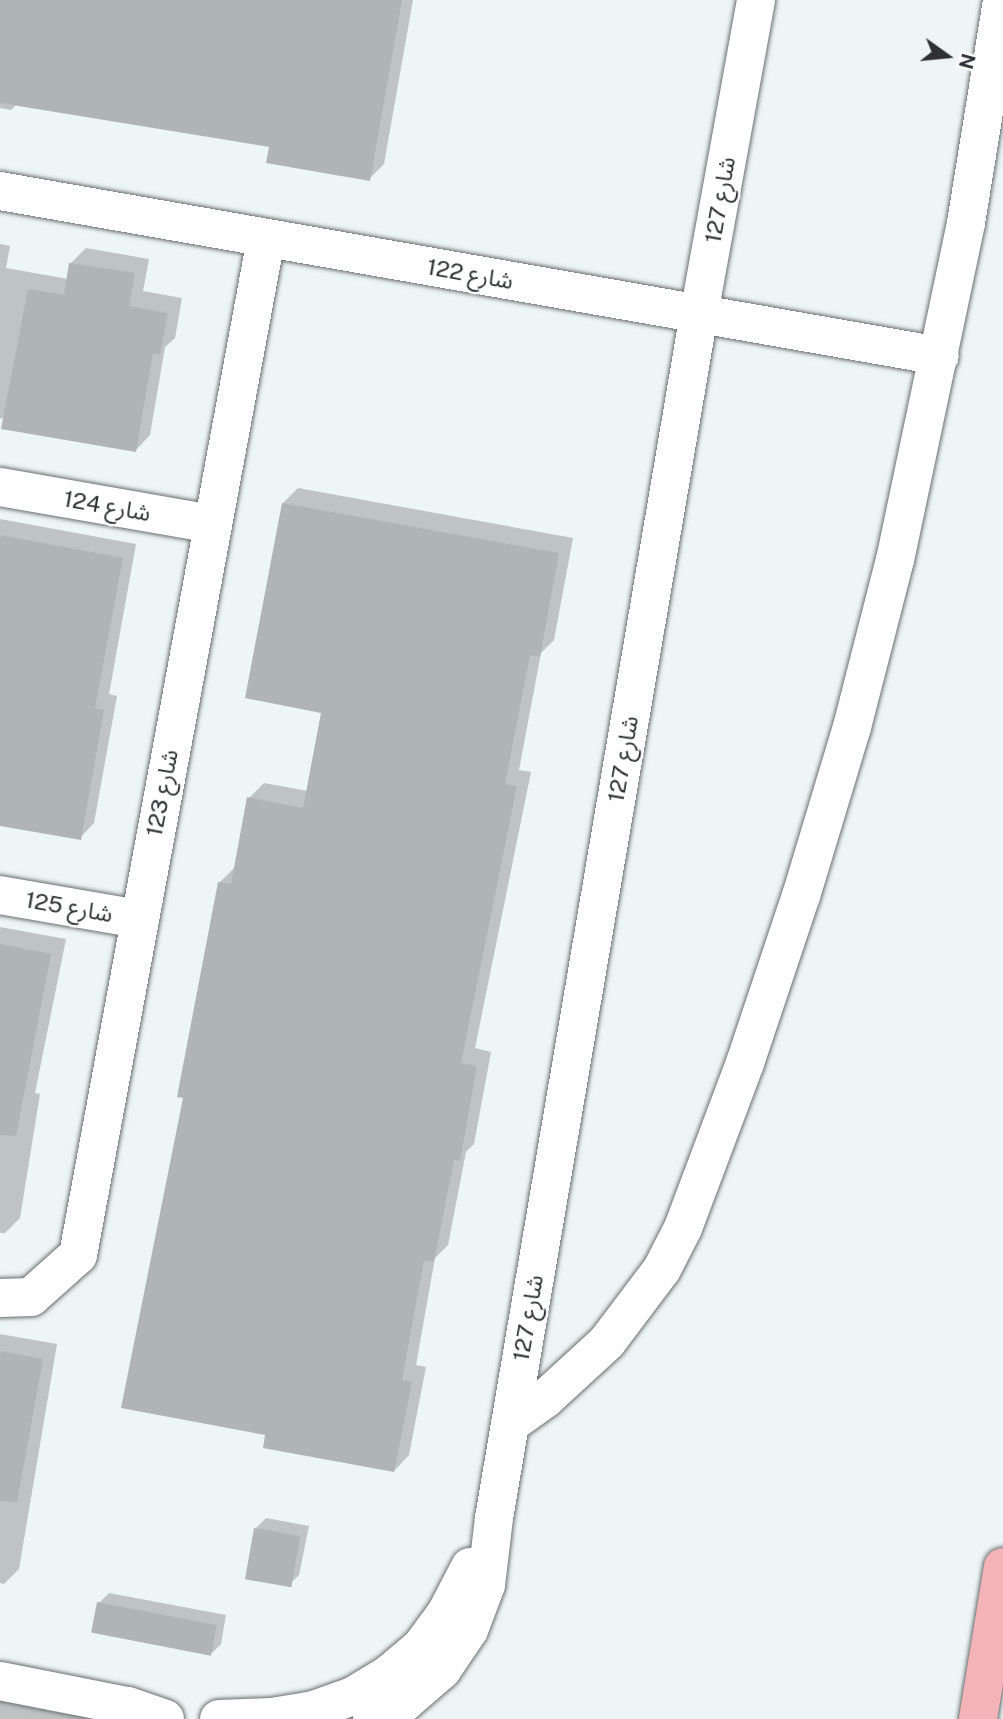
<!DOCTYPE html>
<meta charset="utf-8">
<style>
body{margin:0}
#map{position:relative;width:1003px;height:1719px;overflow:hidden;background:#eef5f6;font-family:"Public Sans","Noto Sans Arabic",sans-serif}
div>[style]{position:absolute}
[style*='--x']{left:calc(var(--x)*1px);top:calc(var(--y)*1px);width:calc(var(--w)*1px);rotate:calc(var(--a)*1deg)}
.shadow>*{inset:0;background:#0003}
.building>*{inset:0;background:#afb5b6;transform-origin:0 0}
.roads{filter:drop-shadow(0 0 2px #696f6f) drop-shadow(0 0 2px #696f6f)}
.minor>*{height:38px;margin:-19px;padding:0 19px;transform-origin:19px;border-radius:19px;background:#fff}
.highway>*{height:38px;margin:-19px;padding:0 19px;transform-origin:19px;border-radius:19px;background:#f3b3b8}
span{translate:-50% -50%;white-space:nowrap;text-align:center;line-height:1.15;-webkit-text-stroke:5px #fff;paint-order:stroke}
.street-label{font-size:23px;color:#2e3131}
.north{position:absolute;left:912px;top:21px;width:70px;height:70px;-webkit-text-stroke:5px #fff;paint-order:stroke;rotate:105deg;font-size:19px;font-weight:700;line-height:28px;text-align:center;color:#2e3131}
.north::after{content:'';display:block;margin:auto;width:24px;height:32px;background:#2e3131;clip-path:polygon(50% 0,100% 100%,50% 72%,0 100%)}
</style>
<div id="map">
<div class="shadow">
<i style="clip-path:polygon(0 0,413px 0,384px 164px,369px 179px,271px 145px,17px 104px,11px 110px,0 108px)"></i>
<i style="clip-path:polygon(0 244px,10px 246px,6px 268px,68px 279px,71px 263px,86px 248px,149px 259px,143px 291px,182px 298px,175px 338px,165px 347px,150px 435px,135px 451px,0 418px)"></i>
<i style="clip-path:polygon(298px 488px,573px 538px,554px 640px,541px 653px,519px 770px,531px 772px,475px 1048px,491px 1052px,474px 1144px,466px 1152px,448px 1245px,435px 1258px,416px 1365px,426px 1367px,409px 1455px,394px 1471px,267px 1434px,185px 1097px,220px 882px,235px 867px,249px 798px,264px 783px,308px 791px,323px 711px,283px 503px)"></i>
<i style="clip-path:polygon(0 519px,136px 544px,109px 694px,117px 696px,94px 823px,80px 838px,0 825px)"></i>
<i style="clip-path:polygon(0 927px,66px 939px,35px 1093px,40px 1094px,20px 1218px,5px 1233px,0 1233px)"></i>
<i style="clip-path:polygon(0 1334px,57px 1344px,19px 1569px,4px 1584px,0 1583px)"></i>
<i style="clip-path:polygon(266px 1518px,309px 1526px,299px 1575px,289px 1585px,256px 1528px)"></i>
<i style="clip-path:polygon(109px 1593px,226px 1615px,221px 1644px,211px 1654px,99px 1603px)"></i>
<i style="clip-path:polygon(0 1701px,70px 1715px,75px 1710px,124px 1719px,0 1719px)"></i>
</div>
<div class="building">
<i style="clip-path:polygon(0 0,402px 0,370px 181px,266px 163px,269px 147px,0 103px)"></i>
<i style="clip-path:polygon(69px 263px,135px 273px,129px 306px,168px 313px,160px 355px,153px 353px,136px 452px,1px 429px,28px 289px,64px 295px)"></i>
<i style="clip-path:polygon(282px 503px,559px 553px,540px 657px,530px 655px,505px 784px,517px 786px,461px 1063px,477px 1066px,460px 1161px,454px 1160px,434px 1262px,424px 1260px,402px 1380px,412px 1382px,394px 1472px,263px 1448px,265px 1435px,121px 1408px,183px 1098px,177px 1097px,218px 882px,231px 884px,247px 797px,303px 808px,321px 713px,245px 698px)"></i>
<i style="clip-path:polygon(0 535px,123px 558px,95px 708px,104px 710px,81px 840px,0 826px)"></i>
<i style="clip-path:polygon(0 944px,51px 954px,16px 1136px,0 1135px)"></i>
<i style="clip-path:polygon(0 1351px,43px 1359px,17px 1502px,0 1501px)"></i>
<i style="left:254px;top:1528px;width:47px;height:52px;rotate:10deg"></i>
<i style="left:97px;top:1602px;width:122px;height:31px;rotate:11deg"></i>
</div>
<div class="roads">
<div class="minor">
<i style="--x:0;--y:191;--w:954;--a:9.96"></i>
<i style="--x:0;--y:487;--w:216;--a:9.9"></i>
<i style="--x:0;--y:895;--w:141;--a:9.8"></i>
<i style="--x:0;--y:1298;--w:31;--a:-2"></i>
<i style="--x:31;--y:1297;--w:63;--a:-41.8"></i>
<i style="--x:78;--y:1255;--w:1033;--a:-79.52"></i>
<i style="--x:510;--y:1424;--w:43;--a:-35.5"></i>
<i style="--x:545;--y:1399;--w:84;--a:-42.6"></i>
<i style="--x:607;--y:1342;--w:91;--a:-53"></i>
<i style="--x:662;--y:1269;--w:46;--a:-62.9"></i>
<i style="--x:683;--y:1228;--w:176;--a:-69.4"></i>
<i style="--x:745;--y:1063;--w:176;--a:-71.5"></i>
<i style="--x:801;--y:896;--w:177;--a:-73.2"></i>
<i style="--x:852;--y:727;--w:172;--a:-75.6"></i>
<i style="--x:895;--y:560;--w:344;--a:-78.1"></i>
<i style="--x:966;--y:223;--w:226;--a:-80.8"></i>
<i style="--x:0;--y:1681;--w:130;--a:11.1"></i>
<i style="--x:128;--y:1706;--w:39;--a:19"></i>
<i style="--x:219;--y:1719;--w:53;--a:-2.2"></i>
<i style="--x:272;--y:1717;--w:43;--a:-9.5"></i>
<i style="--x:314;--y:1710;--w:41;--a:-19.7"></i>
<i style="--x:353;--y:1696;--w:42;--a:-31.4"></i>
<i style="--x:389;--y:1674;--w:42;--a:-40.2"></i>
<i style="--x:421;--y:1647;--w:42;--a:-53.7"></i>
<i style="--x:446;--y:1613;--w:52;--a:-62.4"></i>
<i style="--x:372;--y:1719;--w:37;--a:-27"></i>
<i style="--x:405;--y:1702;--w:49;--a:-40.9"></i>
<i style="--x:442;--y:1670;--w:48;--a:-56"></i>
<i style="--x:469;--y:1630;--w:48;--a:-69.3"></i>
<i style="--x:486;--y:1585;--w:67;--a:-83.2"></i>
<i style="--x:494;--y:1518;--w:1221;--a:-80.34"></i>
<i style="--x:699;--y:314;--w:319;--a:-79.7"></i>
</div>
<div class="highway">
<i style="--x:978;--y:1719;--w:154;--a:-80.7"></i>
</div>
</div>
<div class="street-label">
<span style="left:720px;top:200px;rotate:-80deg">شارع 127</span>
<span style="left:470px;top:274px;rotate:10deg">شارع 122</span>
<span style="left:107px;top:506px;rotate:10deg">شارع 124</span>
<span style="left:623px;top:759px;rotate:-80deg">شارع 127</span>
<span style="left:162px;top:793px;rotate:-79deg">شارع 123</span>
<span style="left:69px;top:907px;rotate:10deg">شارع 125</span>
<span style="left:528px;top:1318px;rotate:-80deg">شارع 127</span>
</div>
<div class="north">N</div>
</div>
